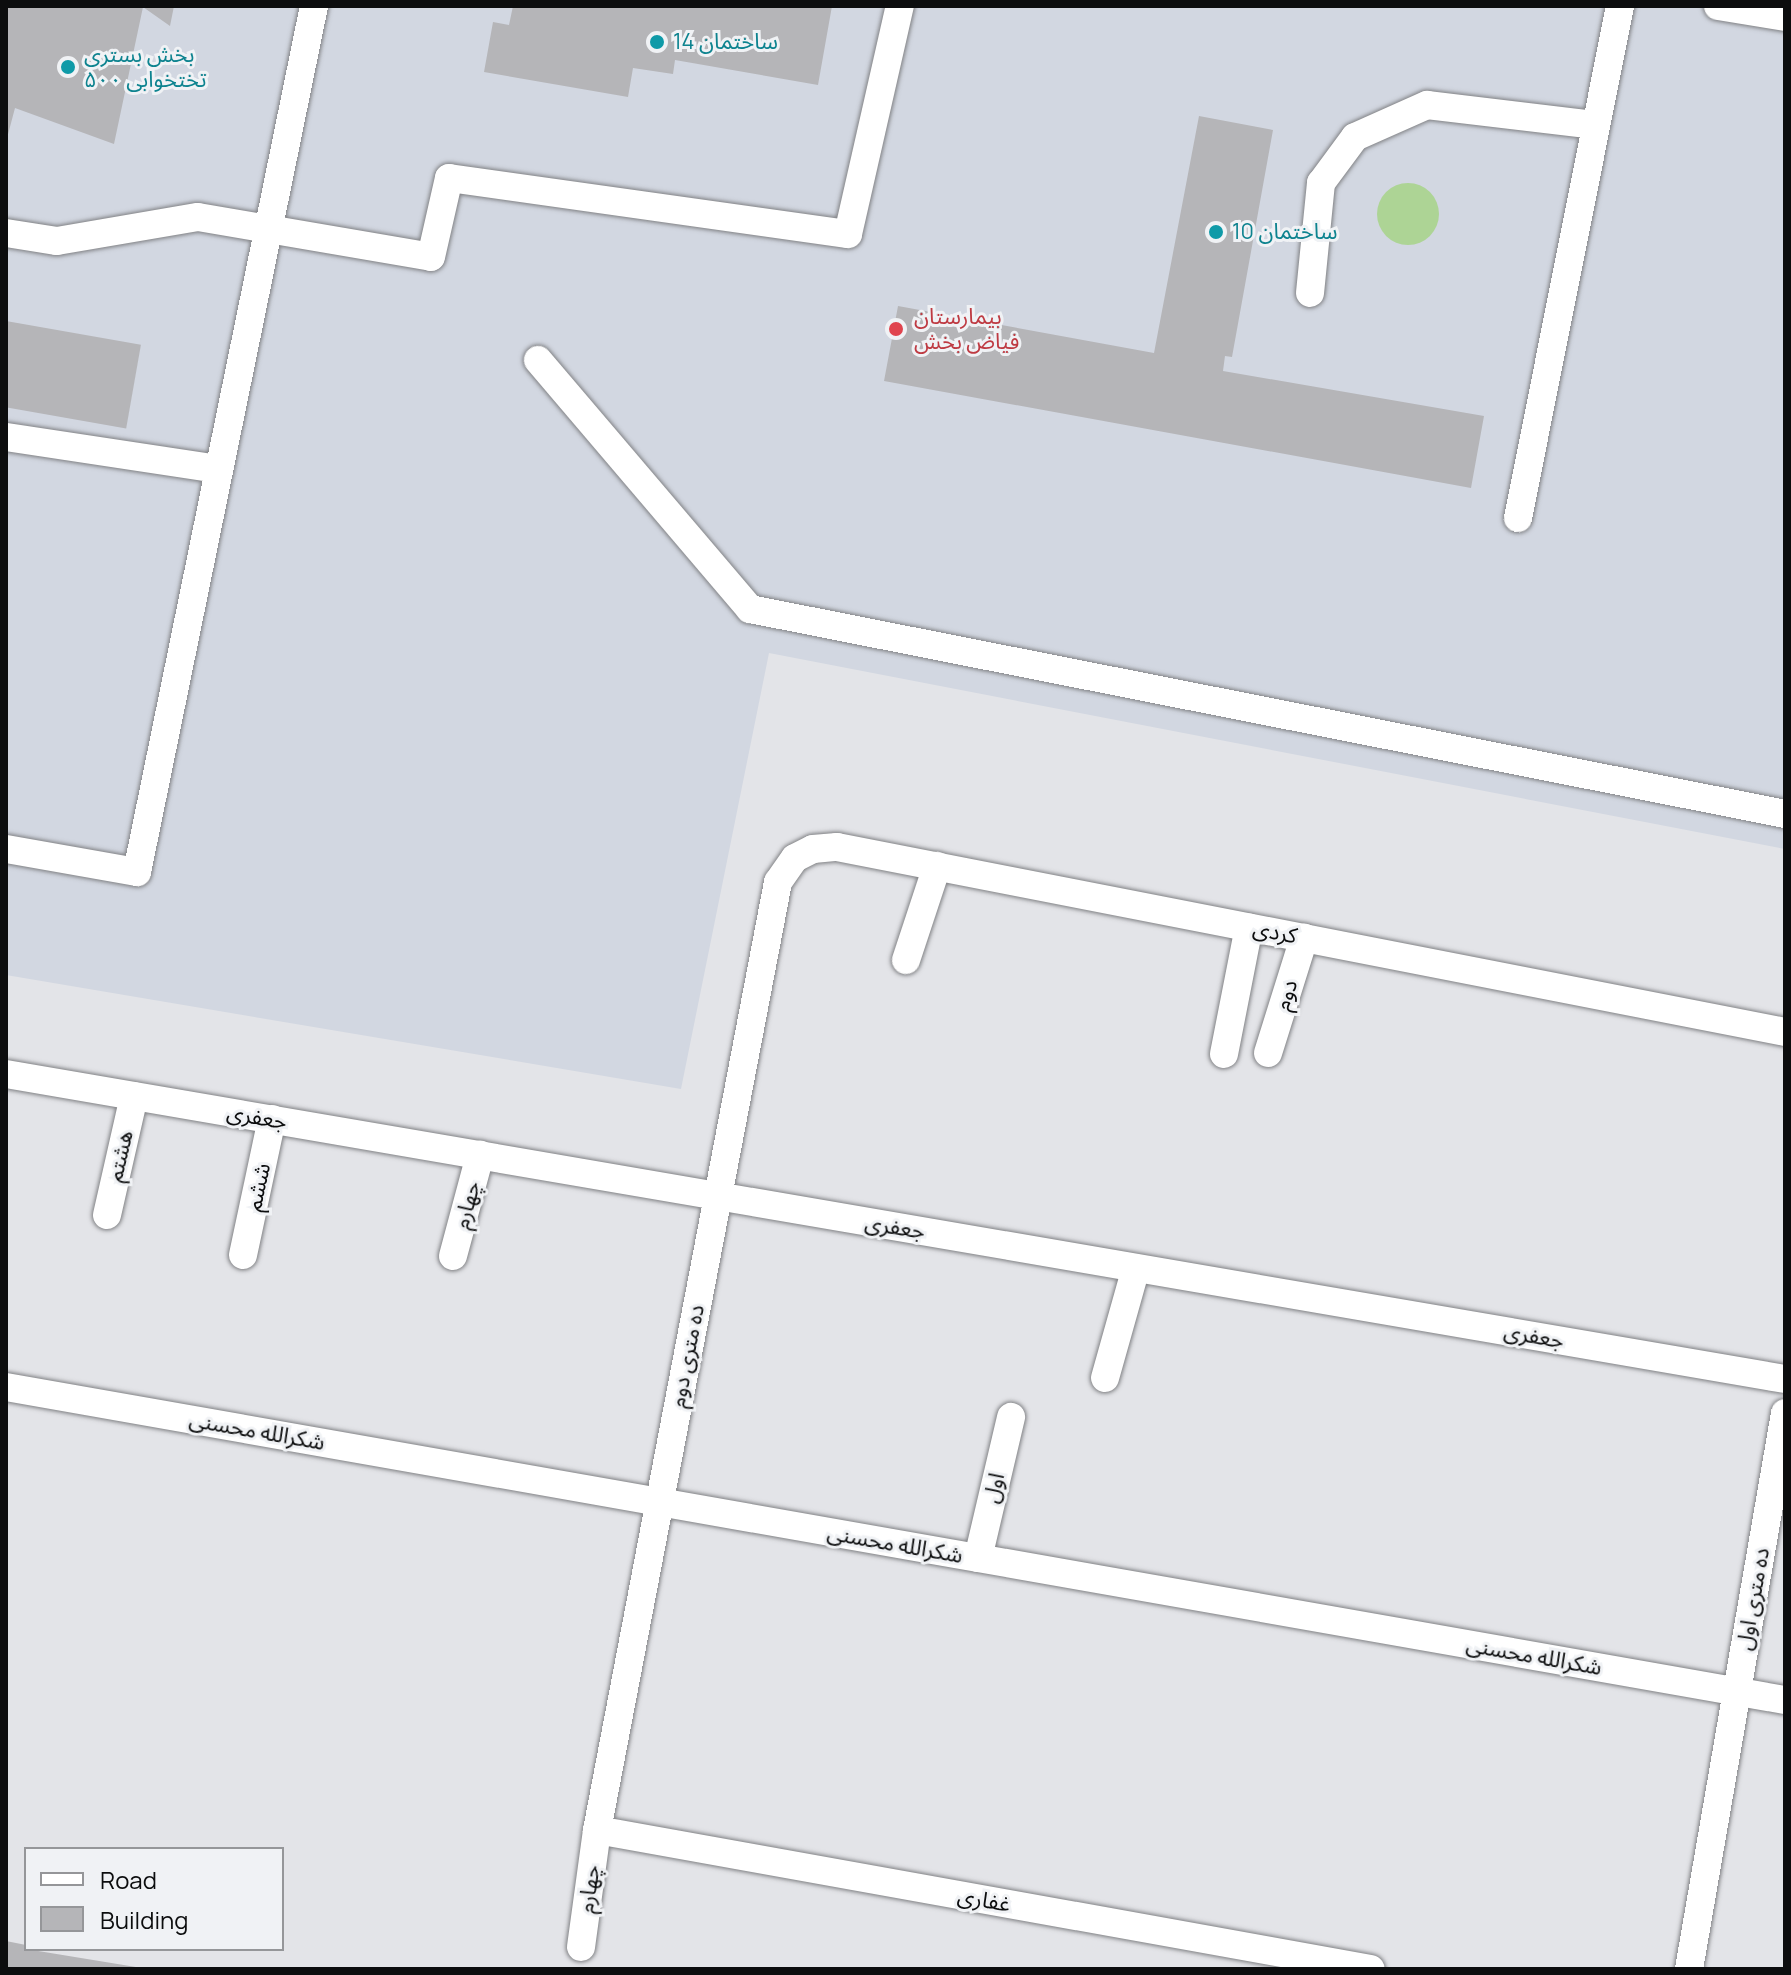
<!DOCTYPE html>
<meta charset="utf-8">
<style>
body{margin:0}
#map{position:relative;width:1791px;height:1975px;overflow:hidden;background:#e3e4e8;font-family:Manrope,"Noto Sans Arabic",sans-serif}
div>[style]{position:absolute}
[style*='--x']{left:calc(var(--x)*1px);top:calc(var(--y)*1px);width:calc(var(--w)*1px);rotate:calc(var(--a)*1deg)}
.built>*{inset:0;background:#d2d7e1}
.green>*{inset:0;background:#add495}
.round{border-radius:50%}
.building>*{inset:0;background:#b5b5b8;transform-origin:0 0}
.roads{filter:drop-shadow(0 0 2px #818285) drop-shadow(0 0 2px #818285)}
.street>*{height:28px;margin:-14px;padding:0 14px;transform-origin:14px;border-radius:14px;background:#fff}
.dots>*{width:22px;height:22px;translate:-50% -50%;box-sizing:border-box;border:4px solid #f0f2f5;border-radius:50%}
span{translate:-50% -50%;white-space:nowrap;text-align:center;line-height:1.15;-webkit-text-stroke:6px #f0f2f5;paint-order:stroke}
.culture-label{font-size:22px;color:#0d838f}
.left{translate:0 -50%;text-align:left}
.health-label{font-size:22px;color:#be3a42}
.street-label{font-size:22px;color:#0c0d0e}
.frame{position:absolute;inset:0;border:8px solid #0c0d0e;pointer-events:none}
.legend{position:absolute;left:24px;top:1847px;width:260px;height:104px;box-sizing:border-box;background:#f0f2f5;border:2px solid #959699;margin:0;padding:10px 14px;list-style:none;font-size:24px;color:#0c0d0e}
.legend li{display:flex;align-items:center;gap:16px;height:40px}
.legend b{width:40px;border:2px solid #959699}
</style>
<div id="map">
<div class="built">
<i style="clip-path:polygon(6px 6px,1785px 6px,1785px 849px,769px 653px,681px 1089px,6px 975px)"></i>
</div>
<div class="green">
<i class="round" style="left:1377px;top:183px;width:62px;height:62px"></i>
</div>
<div class="building">
<i style="clip-path:polygon(6px 6px,174px 6px,170px 26px,143px 7px,114px 144px,15px 108px,6px 142px)"></i>
<i style="clip-path:polygon(513px 6px,832px 6px,818px 85px,675px 60px,673px 74px,633px 68px,628px 97px,484px 72px,493px 22px,509px 25px)"></i>
<i style="clip-path:polygon(1199px 116px,1273px 130px,1232px 357px,1225px 356px,1223px 371px,1484px 416px,1471px 488px,884px 381px,898px 306px,1154px 353px)"></i>
<i style="left:6px;top:321px;width:137px;height:85px;rotate:10deg"></i>
<i style="clip-path:polygon(6px 1941px,26px 1945px,26px 1949px,148px 1969px,6px 1969px)"></i>
</div>
<div class="roads">
<div class="street">
<i style="--x:1718;--y:6;--w:68;--a:9.3"></i>
<i style="--x:6;--y:233;--w:52;--a:8.9"></i>
<i style="--x:57;--y:241;--w:143;--a:-9.7"></i>
<i style="--x:198;--y:217;--w:236;--a:9.7"></i>
<i style="--x:431;--y:257;--w:81;--a:-77.2"></i>
<i style="--x:449;--y:178;--w:403;--a:8"></i>
<i style="--x:848;--y:234;--w:234;--a:-77.2"></i>
<i style="--x:1310;--y:293;--w:111;--a:-84.3"></i>
<i style="--x:1321;--y:183;--w:57;--a:-53.5"></i>
<i style="--x:1355;--y:137;--w:79;--a:-24"></i>
<i style="--x:1427;--y:105;--w:168;--a:6.8"></i>
<i style="--x:538;--y:360;--w:327;--a:49.6"></i>
<i style="--x:750;--y:609;--w:1055;--a:11.2"></i>
<i style="--x:6;--y:437;--w:213;--a:8.6"></i>
<i style="--x:1518;--y:518;--w:522;--a:-78.73"></i>
<i style="--x:6;--y:849;--w:133;--a:10"></i>
<i style="--x:137;--y:872;--w:884;--a:-78.45"></i>
<i style="--x:906;--y:960;--w:99;--a:-71.7"></i>
<i style="--x:1268;--y:1053;--w:121;--a:-72.6"></i>
<i style="--x:1224;--y:1054;--w:129;--a:-78.9"></i>
<i style="--x:6;--y:1074;--w:1805;--a:9.73"></i>
<i style="--x:107;--y:1215;--w:122;--a:-77.2"></i>
<i style="--x:243;--y:1255;--w:139;--a:-78"></i>
<i style="--x:453;--y:1256;--w:105;--a:-75"></i>
<i style="--x:1105;--y:1378;--w:114;--a:-74.3"></i>
<i style="--x:6;--y:1387;--w:1806;--a:9.98"></i>
<i style="--x:978;--y:1558;--w:145;--a:-76.8"></i>
<i style="--x:597;--y:1830;--w:786;--a:10.18"></i>
<i style="--x:581;--y:1947;--w:118;--a:-82.2"></i>
<i style="--x:597;--y:1830;--w:965;--a:-79.19"></i>
<i style="--x:778;--y:882;--w:29;--a:-55"></i>
<i style="--x:795;--y:858;--w:20;--a:-27"></i>
<i style="--x:813;--y:849;--w:24;--a:-5"></i>
<i style="--x:837;--y:847;--w:966;--a:11.04"></i>
<i style="--x:1689;--y:1969;--w:564;--a:-80.2"></i>
</div>
</div>
<div class="dots">
<i style="left:657px;top:42px;background:#0f9aa8"></i>
<i style="left:68px;top:67px;background:#0f9aa8"></i>
<i style="left:1216px;top:232px;background:#0f9aa8"></i>
<i style="left:896px;top:329px;background:#e0444e"></i>
</div>
<div class="culture-label">
<span class="left" style="left:673px;top:42px">ساختمان 14</span>
<span class="left" style="left:84px;top:67px">بخش بستری<br>۵۰۰ تختخوابی</span>
<span class="left" style="left:1232px;top:232px">ساختمان 10</span>
</div>
<div class="health-label">
<span class="left" style="left:914px;top:329px">بیمارستان<br>فیاض بخش</span>
</div>
<div class="street-label">
<span style="left:1275px;top:932px;rotate:11deg">کردی</span>
<span style="left:1286px;top:995px;rotate:-73deg">دوم</span>
<span style="left:257px;top:1117px;rotate:10deg">جعفری</span>
<span style="left:120px;top:1156px;rotate:-77deg">هشتم</span>
<span style="left:258px;top:1187px;rotate:-78deg">ششم</span>
<span style="left:467px;top:1205px;rotate:-75deg">چهارم</span>
<span style="left:895px;top:1227px;rotate:9deg">جعفری</span>
<span style="left:1534px;top:1336px;rotate:10deg">جعفری</span>
<span style="left:687px;top:1356px;rotate:-79deg">ده متری دوم</span>
<span style="left:257px;top:1431px;rotate:10deg">شکرالله محسنی</span>
<span style="left:994px;top:1488px;rotate:-77deg">اول</span>
<span style="left:895px;top:1544px;rotate:10deg">شکرالله محسنی</span>
<span style="left:1753px;top:1599px;rotate:-80deg">ده متری اول</span>
<span style="left:1534px;top:1656px;rotate:10deg">شکرالله محسنی</span>
<span style="left:589px;top:1889px;rotate:-82deg">چهارم</span>
<span style="left:984px;top:1900px;rotate:10deg">غفاری</span>
</div>
<div class="frame"></div>
<ul class="legend">
<li><b style="height:10px;background:#fff"></b>Road</li>
<li><b style="height:22px;background:#b5b5b8"></b>Building</li>
</ul>
</div>
